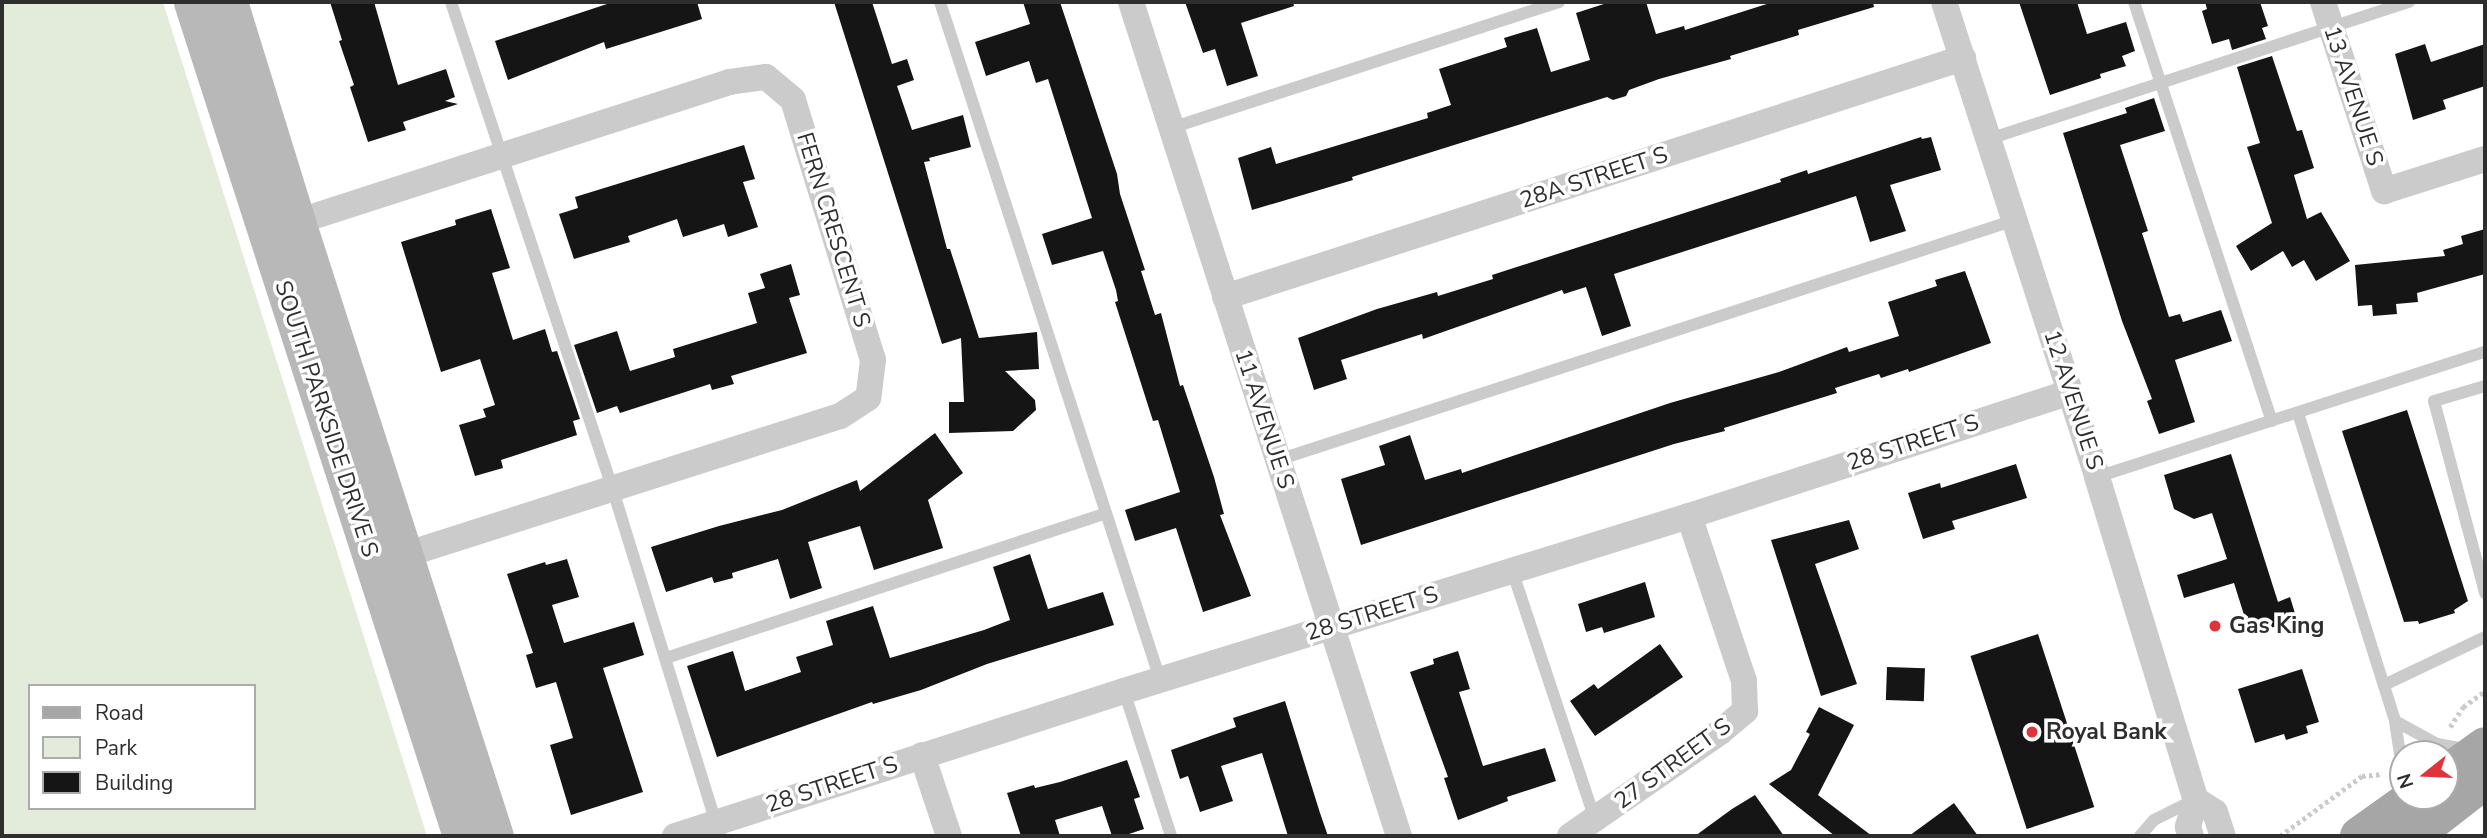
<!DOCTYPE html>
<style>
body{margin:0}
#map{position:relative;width:2487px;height:838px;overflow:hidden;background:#fff;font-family:"Nunito Sans",sans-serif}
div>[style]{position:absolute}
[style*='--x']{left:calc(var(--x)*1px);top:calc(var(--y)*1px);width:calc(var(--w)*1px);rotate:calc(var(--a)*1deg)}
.green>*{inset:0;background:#e3ebdb}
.building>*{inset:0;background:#151515;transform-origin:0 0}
.path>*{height:4.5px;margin-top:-2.25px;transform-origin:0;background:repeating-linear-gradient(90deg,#cbcbcb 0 3.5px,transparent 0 7px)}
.lane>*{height:12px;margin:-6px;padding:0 6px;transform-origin:6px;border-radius:6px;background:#cbcbcb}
.street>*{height:26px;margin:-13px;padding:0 13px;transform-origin:13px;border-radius:13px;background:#cbcbcb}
.secondary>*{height:37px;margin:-18.5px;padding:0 18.5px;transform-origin:18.5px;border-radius:18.5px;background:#b8b8b8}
.primary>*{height:38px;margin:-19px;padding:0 19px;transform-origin:19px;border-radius:19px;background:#a6a6a6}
.dots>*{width:19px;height:19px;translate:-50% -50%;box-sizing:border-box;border:4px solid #fff;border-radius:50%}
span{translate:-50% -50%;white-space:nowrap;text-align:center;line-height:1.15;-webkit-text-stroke:7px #fff;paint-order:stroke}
.street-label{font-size:23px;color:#2e2e2e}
.poi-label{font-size:23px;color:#2e2e2e;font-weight:700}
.left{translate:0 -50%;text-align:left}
.frame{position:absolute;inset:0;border:4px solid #2e2e2e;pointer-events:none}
.legend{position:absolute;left:28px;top:684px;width:228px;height:126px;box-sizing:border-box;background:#fff;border:2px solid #ababab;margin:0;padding:9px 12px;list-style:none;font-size:21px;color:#2e2e2e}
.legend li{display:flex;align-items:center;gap:14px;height:35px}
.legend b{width:35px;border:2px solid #ababab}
.north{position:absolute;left:2389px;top:740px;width:70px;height:70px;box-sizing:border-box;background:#fff;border:2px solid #ababab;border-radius:50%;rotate:252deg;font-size:19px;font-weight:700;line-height:28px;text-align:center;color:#2e2e2e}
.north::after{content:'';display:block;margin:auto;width:24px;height:32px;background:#e0343a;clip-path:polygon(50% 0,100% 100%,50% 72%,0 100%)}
</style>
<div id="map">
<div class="green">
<i style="clip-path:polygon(evenodd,2px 2px,163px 2px,427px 836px,2px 836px,2px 2px,30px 686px,254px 686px,254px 808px,30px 808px,30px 686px)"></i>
</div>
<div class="building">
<i style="clip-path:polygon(330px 2px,374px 2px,398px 85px,446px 69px,455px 97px,445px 101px,458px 104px,403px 122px,406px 130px,368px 142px,350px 87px,354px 85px,339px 41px,342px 40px)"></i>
<i style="clip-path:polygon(613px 2px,697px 2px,702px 19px,606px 49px,604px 42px,508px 80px,495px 41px)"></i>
<i style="clip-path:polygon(834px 2px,872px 2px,892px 64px,907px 59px,914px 80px,897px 86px,912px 130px,963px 115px,971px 147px,929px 158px,930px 161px,924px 162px,947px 249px,950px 249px,979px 338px,1037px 332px,1039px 369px,1005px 371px,1035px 400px,1036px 410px,1013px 431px,949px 433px,949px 402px,964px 402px,961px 338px,942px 344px)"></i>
<i style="clip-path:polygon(1023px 2px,1060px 2px,1117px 174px,1120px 194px,1145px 270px,1141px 271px,1155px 315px,1161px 313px,1180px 386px,1183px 385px,1214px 477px,1224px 514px,1220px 515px,1251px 596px,1203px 612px,1176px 528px,1135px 541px,1125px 510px,1180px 492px,1158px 420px,1153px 421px,1115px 302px,1118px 301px,1116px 290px,1103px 251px,1052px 265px,1042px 234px,1092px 218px,1048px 79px,1036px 83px,1029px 61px,986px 76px,975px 42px,1030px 24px)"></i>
<i style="clip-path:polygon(1185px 2px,1293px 2px,1294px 6px,1241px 23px,1258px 76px,1227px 86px,1215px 49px,1203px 53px)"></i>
<i style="clip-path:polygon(1610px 2px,1646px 2px,1656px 34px,1684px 26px,1685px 30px,1773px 2px,1873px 2px,1874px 7px,1798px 30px,1799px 35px,1730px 56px,1731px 59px,1659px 79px,1629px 90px,1626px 96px,1613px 100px,1607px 97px,1352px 177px,1353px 180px,1252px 210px,1238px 158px,1271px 147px,1276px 164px,1428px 118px,1427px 113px,1451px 105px,1439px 69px,1507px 47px,1504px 38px,1537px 28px,1551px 72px,1590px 60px,1576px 13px)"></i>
<i style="clip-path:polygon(2019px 2px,2077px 2px,2087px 34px,2126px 22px,2135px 51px,2122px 56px,2126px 66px,2100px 74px,2101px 78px,2050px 95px)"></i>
<i style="clip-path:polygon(2205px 2px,2260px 2px,2268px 26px,2262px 28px,2266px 39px,2232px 50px,2229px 39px,2212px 44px,2202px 11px,2207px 9px)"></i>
<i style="clip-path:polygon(2425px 44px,2431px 62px,2485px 44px,2485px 86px,2443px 100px,2446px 109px,2413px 120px,2395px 54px)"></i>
<i style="clip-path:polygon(2272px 56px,2297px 131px,2302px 130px,2314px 168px,2294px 175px,2307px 219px,2321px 212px,2350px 261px,2316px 281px,2304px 260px,2292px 267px,2283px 251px,2251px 271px,2236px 246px,2272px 223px,2247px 147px,2260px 143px,2237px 67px)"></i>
<i style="clip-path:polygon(2154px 98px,2165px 131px,2120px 145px,2148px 231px,2142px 233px,2169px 317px,2180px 314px,2183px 322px,2221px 310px,2232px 341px,2175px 360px,2195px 422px,2159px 434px,2147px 401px,2152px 399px,2122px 321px,2063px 133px,2127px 113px,2125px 108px)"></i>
<i style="clip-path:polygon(1921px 137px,1922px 139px,1931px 137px,1941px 170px,1890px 185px,1906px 231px,1870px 242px,1856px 196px,1614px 274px,1631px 326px,1602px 336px,1586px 287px,1564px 294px,1562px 290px,1423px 339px,1422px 334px,1341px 360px,1347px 379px,1314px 390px,1298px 338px,1377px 309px,1437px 292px,1438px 296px,1493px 279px,1492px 275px,1781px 182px,1780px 179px,1807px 170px,1808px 174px)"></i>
<i style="clip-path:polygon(744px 145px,755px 179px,743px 182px,758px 227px,728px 237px,724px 224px,683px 237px,677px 219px,628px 236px,630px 242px,574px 259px,559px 214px,578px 208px,575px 197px)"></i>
<i style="clip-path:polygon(491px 209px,510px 268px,492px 273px,513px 340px,545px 329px,552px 352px,557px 351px,580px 419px,573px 421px,577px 435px,501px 460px,503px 468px,475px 476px,459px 425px,486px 417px,483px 409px,495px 405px,480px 359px,441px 372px,401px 242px,456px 225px,455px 220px)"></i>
<i style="clip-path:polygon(2485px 229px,2485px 274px,2417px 293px,2418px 302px,2396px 304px,2397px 314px,2373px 316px,2372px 305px,2358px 306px,2355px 265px,2445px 256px,2443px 250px,2463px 244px,2461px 236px)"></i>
<i style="clip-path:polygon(791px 264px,800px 295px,789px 298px,807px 353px,731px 376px,734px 384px,712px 390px,710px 384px,620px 413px,617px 406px,597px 413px,574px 345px,617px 331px,630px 371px,675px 357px,673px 349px,757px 323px,748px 293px,765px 288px,760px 274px)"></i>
<i style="clip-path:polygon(1965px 271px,1991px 343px,1909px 372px,1908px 369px,1881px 378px,1879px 374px,1835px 388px,1837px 393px,1724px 428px,1725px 431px,1674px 444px,1361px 545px,1341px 479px,1385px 465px,1379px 446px,1410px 435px,1425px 480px,1461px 469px,1462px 473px,1670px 403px,1779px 372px,1847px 347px,1849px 352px,1899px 336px,1888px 302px,1937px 286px,1935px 280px)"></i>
<i style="clip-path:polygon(2407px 410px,2468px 601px,2454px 610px,2455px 613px,2419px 624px,2418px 621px,2404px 622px,2342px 431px)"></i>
<i style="clip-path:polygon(935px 433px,963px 473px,928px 500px,943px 548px,874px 570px,860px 526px,808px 542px,822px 588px,790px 599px,778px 559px,732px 573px,733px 578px,714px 583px,712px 577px,666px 592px,651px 547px,719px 526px,782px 510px,857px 480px,860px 491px)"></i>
<i style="clip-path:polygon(2231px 454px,2278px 602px,2290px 597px,2297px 620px,2250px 634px,2234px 583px,2184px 598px,2177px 575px,2227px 559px,2212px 513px,2194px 519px,2174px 509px,2164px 475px)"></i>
<i style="clip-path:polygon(2016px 464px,2027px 498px,1952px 521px,1955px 529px,1923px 539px,1908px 493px,1940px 483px,1941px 488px)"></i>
<i style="clip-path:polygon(1849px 520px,1859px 549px,1815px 564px,1857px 684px,1821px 696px,1771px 540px)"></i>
<i style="clip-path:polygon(1030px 554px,1048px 609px,1103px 592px,1114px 625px,987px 664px,921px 690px,873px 704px,872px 702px,717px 757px,687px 666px,733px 651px,745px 691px,801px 672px,796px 657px,833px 645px,826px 621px,873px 606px,890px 658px,984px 630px,1010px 620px,993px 567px)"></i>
<i style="clip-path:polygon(567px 559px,579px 597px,552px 605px,564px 643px,634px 622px,644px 655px,603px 668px,643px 792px,571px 815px,550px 745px,573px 738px,556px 682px,536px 688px,526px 655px,533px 653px,507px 574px,545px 562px,546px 565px)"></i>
<i style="clip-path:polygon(1645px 582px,1655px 617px,1604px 633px,1602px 627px,1586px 632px,1578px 604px)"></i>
<i style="left:2038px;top:634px;width:182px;height:71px;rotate:72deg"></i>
<i style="clip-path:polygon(1660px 644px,1683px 677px,1595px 736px,1570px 701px,1594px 684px,1598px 689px)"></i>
<i style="clip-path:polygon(1458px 651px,1470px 689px,1459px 692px,1483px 766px,1545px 748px,1556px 781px,1507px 797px,1508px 801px,1458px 820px,1444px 778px,1448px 777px,1410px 672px,1434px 664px,1433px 659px)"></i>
<i style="left:1887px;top:667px;width:38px;height:33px;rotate:2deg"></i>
<i style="clip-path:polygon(2302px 669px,2319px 722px,2306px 726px,2308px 733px,2286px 740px,2284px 734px,2255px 743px,2238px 689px)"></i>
<i style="clip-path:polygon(1285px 701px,1320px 813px,1328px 836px,1288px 836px,1262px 753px,1221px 766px,1233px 801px,1200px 812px,1188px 776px,1180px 779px,1171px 750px,1236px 727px,1233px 718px)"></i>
<i style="clip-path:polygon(1819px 707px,1854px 725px,1818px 795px,1872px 836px,1835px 836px,1769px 784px,1791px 770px,1810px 734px,1806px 732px)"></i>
<i style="clip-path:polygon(1127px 760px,1140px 797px,1134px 799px,1144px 829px,1123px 836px,1112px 836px,1102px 806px,1055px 820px,1060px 836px,1021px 836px,1007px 793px,1034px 785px,1035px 788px,1060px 782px)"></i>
<i style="clip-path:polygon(1755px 795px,1784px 836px,1695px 836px,1732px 809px)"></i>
<i style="clip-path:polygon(1954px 803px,1978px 836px,1909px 836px)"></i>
</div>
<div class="path">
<i style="--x:2450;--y:727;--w:24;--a:-57"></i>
<i style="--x:2463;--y:707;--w:27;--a:-36"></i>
<i style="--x:2280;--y:836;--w:102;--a:-36.2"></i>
<i style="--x:2362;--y:776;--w:20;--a:-6"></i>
</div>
<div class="lane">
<i style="--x:451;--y:2;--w:511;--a:71.64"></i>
<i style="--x:612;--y:487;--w:365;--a:72.8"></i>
<i style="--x:940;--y:2;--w:712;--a:72"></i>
<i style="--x:2134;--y:2;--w:441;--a:71.8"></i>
<i style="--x:1171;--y:128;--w:408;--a:-18"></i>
<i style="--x:1989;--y:139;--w:442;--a:-18.1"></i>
<i style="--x:2485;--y:386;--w:53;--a:163.6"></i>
<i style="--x:2434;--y:401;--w:199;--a:75.1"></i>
<i style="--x:2298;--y:413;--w:323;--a:72.5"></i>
<i style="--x:2395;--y:721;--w:48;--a:81.5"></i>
<i style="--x:2402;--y:768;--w:32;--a:99"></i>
<i style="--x:1278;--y:460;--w:775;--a:-18.04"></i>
<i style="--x:2097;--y:477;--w:408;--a:-17.9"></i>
<i style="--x:1512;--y:570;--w:262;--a:71.6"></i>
<i style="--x:666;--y:658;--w:463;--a:-18.2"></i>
<i style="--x:2384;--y:685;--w:112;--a:-25.4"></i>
<i style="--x:1124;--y:691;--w:152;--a:72"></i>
<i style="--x:2395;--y:721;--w:48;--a:28.7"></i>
<i style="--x:2437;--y:744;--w:28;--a:10"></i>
<i style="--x:2140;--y:836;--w:21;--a:-49"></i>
<i style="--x:2154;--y:820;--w:45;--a:-26.6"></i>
</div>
<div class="street">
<i style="--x:1131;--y:2;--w:876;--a:72.19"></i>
<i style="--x:1944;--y:2;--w:499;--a:72.1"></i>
<i style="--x:2097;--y:477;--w:338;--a:73"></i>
<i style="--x:2196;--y:800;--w:28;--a:107"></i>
<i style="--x:2188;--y:827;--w:9;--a:72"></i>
<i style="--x:2323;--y:2;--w:199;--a:72.1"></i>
<i style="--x:2384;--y:191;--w:106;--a:-17.6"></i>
<i style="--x:281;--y:227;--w:471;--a:-17.9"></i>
<i style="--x:729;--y:82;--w:37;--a:-8"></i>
<i style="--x:766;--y:77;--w:35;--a:40"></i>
<i style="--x:793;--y:100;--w:272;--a:72.9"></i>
<i style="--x:873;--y:360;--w:38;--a:97"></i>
<i style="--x:868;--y:398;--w:33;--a:147"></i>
<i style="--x:840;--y:416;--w:474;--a:162.3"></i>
<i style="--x:1225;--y:297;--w:776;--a:-17.94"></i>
<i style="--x:922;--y:755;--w:85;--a:71.6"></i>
<i style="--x:2196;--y:800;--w:22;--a:32"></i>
<i style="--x:2215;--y:812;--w:25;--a:72"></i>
<i style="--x:675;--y:836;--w:472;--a:-17.9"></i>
<i style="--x:1124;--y:691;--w:591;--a:-17.21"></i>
<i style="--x:1689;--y:516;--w:401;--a:-18"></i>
<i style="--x:1570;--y:836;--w:183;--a:-34.7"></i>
<i style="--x:1720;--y:732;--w:33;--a:-40"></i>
<i style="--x:1745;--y:711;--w:30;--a:-92"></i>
<i style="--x:1744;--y:681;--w:174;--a:-108.4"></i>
</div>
<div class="secondary">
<i style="--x:192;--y:2;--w:876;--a:72.12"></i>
<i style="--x:229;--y:2;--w:230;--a:72.8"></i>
<i style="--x:297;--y:222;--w:645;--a:72.13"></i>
</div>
<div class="primary">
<i style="--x:2445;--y:775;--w:49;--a:-35.9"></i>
<i style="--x:2359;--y:836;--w:69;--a:-35.5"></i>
<i style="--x:2413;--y:836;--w:91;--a:-37.9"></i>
</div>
<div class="dots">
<i style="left:2215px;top:626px;background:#e0343a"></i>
<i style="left:2032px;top:732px;background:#e0343a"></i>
</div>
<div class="street-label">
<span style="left:2353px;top:96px;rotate:72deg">13 AVENUE S</span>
<span style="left:1594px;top:178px;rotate:-18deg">28A STREET S</span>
<span style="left:833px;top:230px;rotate:73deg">FERN CRESCENT S</span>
<span style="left:2073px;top:400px;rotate:72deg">12 AVENUE S</span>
<span style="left:326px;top:419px;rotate:72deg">SOUTH PARKSIDE DRIVE S</span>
<span style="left:1264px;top:419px;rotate:72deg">11 AVENUE S</span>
<span style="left:1913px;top:443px;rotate:-18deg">28 STREET S</span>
<span style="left:1372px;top:614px;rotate:-17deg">28 STREET S</span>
<span style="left:1673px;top:764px;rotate:-36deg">27 STREET S</span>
<span style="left:832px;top:785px;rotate:-18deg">28 STREET S</span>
</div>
<div class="poi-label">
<span class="left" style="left:2229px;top:626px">Gas King</span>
<span class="left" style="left:2046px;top:732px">Royal Bank</span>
</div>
<div class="frame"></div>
<ul class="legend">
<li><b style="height:9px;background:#a6a6a6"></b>Road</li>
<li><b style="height:19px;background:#e3ebdb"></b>Park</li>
<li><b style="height:19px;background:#151515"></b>Building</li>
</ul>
<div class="north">N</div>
</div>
